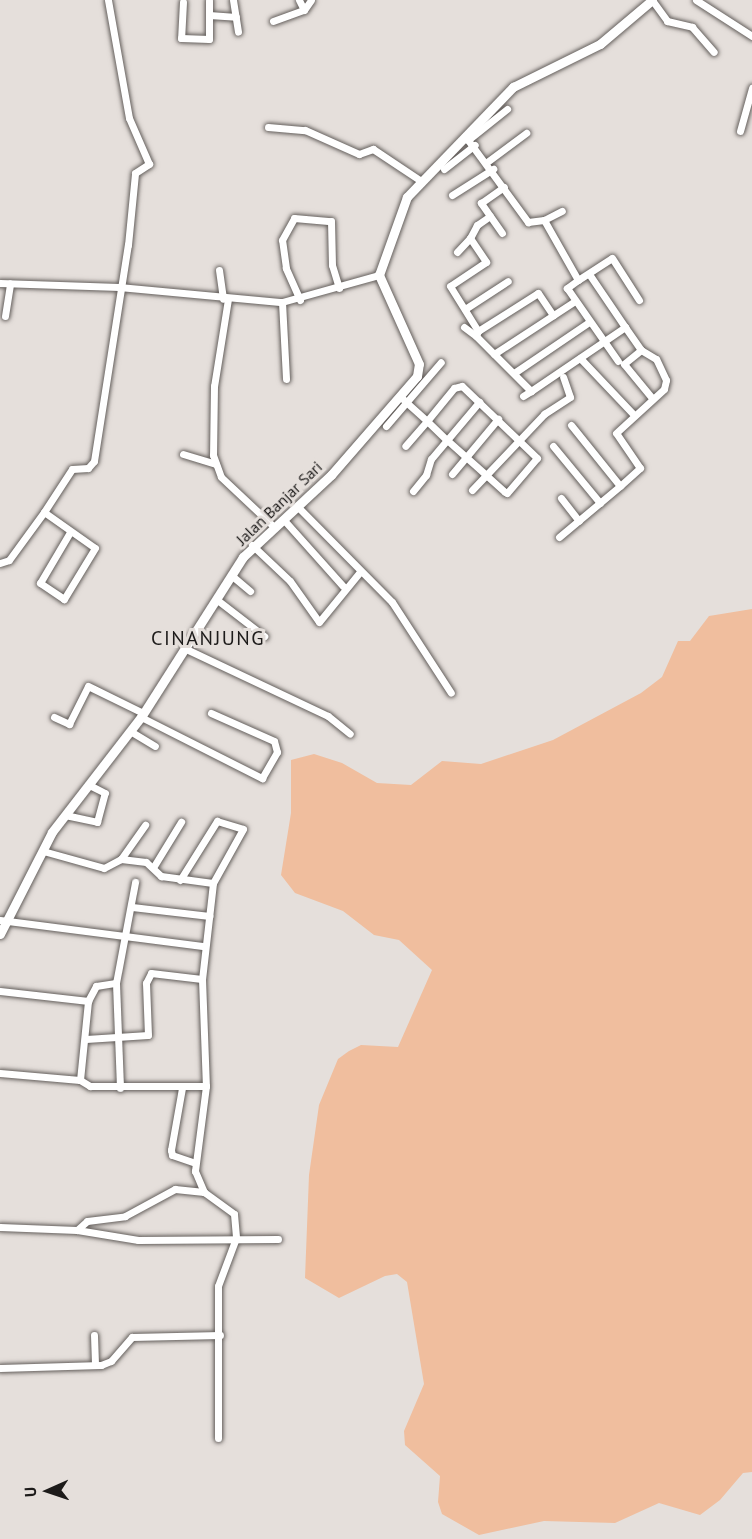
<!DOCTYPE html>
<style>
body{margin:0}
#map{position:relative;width:752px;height:1539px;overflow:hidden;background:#e5dfdb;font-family:"PT Sans",sans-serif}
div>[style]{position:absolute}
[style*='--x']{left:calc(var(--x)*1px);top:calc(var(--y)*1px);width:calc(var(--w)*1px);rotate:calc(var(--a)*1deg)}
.green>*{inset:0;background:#f0be9e}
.roads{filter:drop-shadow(0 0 2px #645f5c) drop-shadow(0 0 2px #645f5c)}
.minor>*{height:7px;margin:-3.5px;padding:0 3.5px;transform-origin:3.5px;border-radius:3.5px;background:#fff}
.tertiary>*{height:9px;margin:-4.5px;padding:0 4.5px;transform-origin:4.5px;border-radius:4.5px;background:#fff}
span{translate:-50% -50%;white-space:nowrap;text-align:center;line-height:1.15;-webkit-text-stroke:6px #e5dfdb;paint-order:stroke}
.street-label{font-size:16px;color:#1d1b1a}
.quarter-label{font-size:20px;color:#1d1b1a;letter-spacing:1.5px}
.north{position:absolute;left:18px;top:1461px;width:60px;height:60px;-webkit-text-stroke:4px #e5dfdb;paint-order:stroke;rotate:267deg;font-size:16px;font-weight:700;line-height:24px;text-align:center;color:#1d1b1a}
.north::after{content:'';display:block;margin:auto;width:21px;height:27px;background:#1d1b1a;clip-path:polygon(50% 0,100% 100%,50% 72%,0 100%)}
</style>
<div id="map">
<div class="green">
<i style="clip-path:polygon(752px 609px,752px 1472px,743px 1473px,720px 1500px,700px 1515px,659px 1503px,615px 1523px,544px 1521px,479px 1535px,442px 1514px,438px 1502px,440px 1476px,405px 1445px,404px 1431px,424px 1384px,407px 1282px,397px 1274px,385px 1276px,339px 1298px,305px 1278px,309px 1175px,319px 1105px,338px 1059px,349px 1051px,361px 1045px,398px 1047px,432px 970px,399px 940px,374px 935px,343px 911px,295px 893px,281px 875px,291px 813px,291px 760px,314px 754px,342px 763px,377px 783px,411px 785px,442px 761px,481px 764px,553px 740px,641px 693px,662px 677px,678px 641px,690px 641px,709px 616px)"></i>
</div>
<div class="roads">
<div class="minor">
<i style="--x:209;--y:0;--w:15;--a:90"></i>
<i style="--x:233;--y:0;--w:32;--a:81"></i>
<i style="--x:299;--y:0;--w:11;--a:63"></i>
<i style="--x:652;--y:0;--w:26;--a:54"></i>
<i style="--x:667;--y:21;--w:26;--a:13"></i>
<i style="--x:692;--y:27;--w:33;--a:49"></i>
<i style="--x:696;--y:0;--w:67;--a:32.7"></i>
<i style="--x:183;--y:2;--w:36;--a:93"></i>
<i style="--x:181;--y:38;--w:28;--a:2"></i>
<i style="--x:209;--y:39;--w:24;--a:-90"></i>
<i style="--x:209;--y:15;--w:27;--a:4"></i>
<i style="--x:273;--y:21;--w:33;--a:-20"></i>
<i style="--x:304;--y:10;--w:12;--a:-55"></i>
<i style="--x:268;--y:127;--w:37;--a:5"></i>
<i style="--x:305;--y:130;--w:59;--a:24"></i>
<i style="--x:359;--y:154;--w:15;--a:-20"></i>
<i style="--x:373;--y:149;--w:58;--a:33.7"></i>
<i style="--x:740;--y:131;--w:45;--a:-74.4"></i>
<i style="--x:465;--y:136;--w:107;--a:53.8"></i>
<i style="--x:528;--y:222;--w:16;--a:-7"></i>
<i style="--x:544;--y:220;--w:69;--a:60.5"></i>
<i style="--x:578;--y:280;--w:14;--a:144"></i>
<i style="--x:567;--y:288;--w:89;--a:55.1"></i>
<i style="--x:468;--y:140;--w:50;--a:-38.5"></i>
<i style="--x:487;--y:162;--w:49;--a:-36.6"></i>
<i style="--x:444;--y:169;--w:39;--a:-38"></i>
<i style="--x:452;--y:195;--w:49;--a:-32.4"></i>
<i style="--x:490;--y:216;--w:16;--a:145"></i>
<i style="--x:477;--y:225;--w:15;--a:118"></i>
<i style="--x:470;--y:238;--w:29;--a:56"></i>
<i style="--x:486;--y:262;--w:43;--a:146.3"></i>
<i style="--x:450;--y:286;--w:53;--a:58.1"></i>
<i style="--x:478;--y:331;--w:5;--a:112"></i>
<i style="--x:476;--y:336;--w:78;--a:45"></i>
<i style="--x:531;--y:391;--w:114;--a:-34.2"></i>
<i style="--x:625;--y:327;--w:64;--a:-124.2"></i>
<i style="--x:544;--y:220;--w:20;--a:-27"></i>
<i style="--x:502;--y:233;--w:37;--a:-125"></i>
<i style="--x:481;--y:203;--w:28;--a:-35"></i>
<i style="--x:457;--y:252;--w:19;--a:-47"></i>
<i style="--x:219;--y:270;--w:29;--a:82"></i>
<i style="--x:578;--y:280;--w:40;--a:-32.9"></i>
<i style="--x:612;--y:258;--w:50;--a:57.3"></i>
<i style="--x:0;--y:283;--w:119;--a:1.9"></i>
<i style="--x:119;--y:287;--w:164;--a:5.3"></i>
<i style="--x:282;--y:302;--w:101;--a:-15.6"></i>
<i style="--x:228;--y:299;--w:88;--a:99.1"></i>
<i style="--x:214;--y:386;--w:69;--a:90.8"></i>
<i style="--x:213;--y:455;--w:23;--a:70"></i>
<i style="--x:221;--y:477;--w:73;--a:43.3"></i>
<i style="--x:300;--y:300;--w:35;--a:-114"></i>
<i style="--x:286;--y:268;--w:28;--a:-98"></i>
<i style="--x:282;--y:240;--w:25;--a:-61"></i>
<i style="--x:294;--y:218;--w:37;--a:5"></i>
<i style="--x:331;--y:221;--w:44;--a:88.7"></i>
<i style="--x:332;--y:265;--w:24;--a:73"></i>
<i style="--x:282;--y:302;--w:77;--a:87"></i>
<i style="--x:465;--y:309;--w:51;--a:-33.1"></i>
<i style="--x:5;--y:316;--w:33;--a:-81"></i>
<i style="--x:464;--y:327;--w:15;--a:37"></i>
<i style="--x:625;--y:327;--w:28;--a:55"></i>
<i style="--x:478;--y:331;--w:71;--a:-32.3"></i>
<i style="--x:538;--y:293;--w:27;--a:56"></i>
<i style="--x:494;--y:354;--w:97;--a:-33.2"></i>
<i style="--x:580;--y:358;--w:79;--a:46.5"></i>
<i style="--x:514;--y:373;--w:91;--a:-34.2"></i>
<i style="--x:400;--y:396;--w:8;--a:45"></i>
<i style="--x:406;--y:402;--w:28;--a:42"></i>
<i style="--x:427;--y:421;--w:28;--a:44"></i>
<i style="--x:447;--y:440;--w:52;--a:41.9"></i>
<i style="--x:486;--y:475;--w:25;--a:42"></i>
<i style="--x:505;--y:492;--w:2;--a:27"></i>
<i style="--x:507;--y:493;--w:46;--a:-49.4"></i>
<i style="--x:537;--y:458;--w:104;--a:-136.2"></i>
<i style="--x:462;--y:386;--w:8;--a:166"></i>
<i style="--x:454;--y:388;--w:43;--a:129.3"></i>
<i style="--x:427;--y:421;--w:33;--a:131"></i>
<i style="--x:523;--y:396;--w:9;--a:-32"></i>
<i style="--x:571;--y:425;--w:78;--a:51.2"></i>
<i style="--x:620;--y:486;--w:27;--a:-42"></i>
<i style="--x:640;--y:468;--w:42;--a:-124.4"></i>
<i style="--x:616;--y:433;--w:65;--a:-42.5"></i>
<i style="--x:664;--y:389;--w:9;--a:-77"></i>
<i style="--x:666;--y:380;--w:23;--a:-115"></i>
<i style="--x:656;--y:359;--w:17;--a:-149"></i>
<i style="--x:641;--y:350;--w:22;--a:141"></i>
<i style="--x:624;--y:364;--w:44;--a:50.5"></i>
<i style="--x:386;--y:426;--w:84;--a:-49.3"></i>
<i style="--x:553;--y:446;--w:74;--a:50.5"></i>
<i style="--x:183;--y:454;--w:34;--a:17"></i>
<i style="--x:452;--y:474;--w:72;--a:-50.1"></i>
<i style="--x:472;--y:490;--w:105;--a:-46.5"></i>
<i style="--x:544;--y:414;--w:31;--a:-33"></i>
<i style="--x:570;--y:397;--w:21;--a:-109"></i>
<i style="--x:413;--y:491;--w:21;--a:-51"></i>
<i style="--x:426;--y:475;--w:17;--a:-73"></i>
<i style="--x:431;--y:459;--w:75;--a:-49.9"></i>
<i style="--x:561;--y:498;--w:29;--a:52"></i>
<i style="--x:297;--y:506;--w:135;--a:45.3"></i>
<i style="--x:392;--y:602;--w:108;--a:57"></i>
<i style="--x:44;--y:512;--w:51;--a:-56.9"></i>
<i style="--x:72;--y:469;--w:16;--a:-4"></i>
<i style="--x:88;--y:468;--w:9;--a:-49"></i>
<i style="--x:94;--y:461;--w:219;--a:-81.1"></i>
<i style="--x:128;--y:245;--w:72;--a:-84.4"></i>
<i style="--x:135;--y:173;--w:17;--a:-33"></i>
<i style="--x:149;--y:164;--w:50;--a:-113.5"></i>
<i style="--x:129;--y:118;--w:120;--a:-100.1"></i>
<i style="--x:283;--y:519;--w:90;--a:48.2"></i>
<i style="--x:559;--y:537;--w:80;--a:-39.9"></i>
<i style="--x:252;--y:545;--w:52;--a:43.5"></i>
<i style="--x:290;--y:581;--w:50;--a:54.7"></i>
<i style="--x:319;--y:622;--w:63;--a:-50.8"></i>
<i style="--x:0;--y:563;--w:9;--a:-18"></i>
<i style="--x:9;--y:560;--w:59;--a:-53.9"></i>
<i style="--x:44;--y:512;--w:62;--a:35.2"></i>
<i style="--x:95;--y:548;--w:60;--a:121.3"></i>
<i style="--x:64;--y:599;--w:29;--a:-146"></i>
<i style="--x:40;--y:583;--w:59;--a:-59.5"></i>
<i style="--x:231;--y:575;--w:25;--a:40"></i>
<i style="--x:216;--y:599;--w:61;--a:37.6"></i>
<i style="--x:184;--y:648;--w:159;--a:25.3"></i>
<i style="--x:328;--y:716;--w:28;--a:39"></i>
<i style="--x:54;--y:717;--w:17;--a:25"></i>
<i style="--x:69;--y:724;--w:42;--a:-63.4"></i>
<i style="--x:88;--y:686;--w:61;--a:26.1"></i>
<i style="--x:141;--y:717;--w:136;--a:26.8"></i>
<i style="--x:262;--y:778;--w:30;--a:-60"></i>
<i style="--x:277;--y:752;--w:11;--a:-105"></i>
<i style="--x:274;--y:741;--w:69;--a:-156"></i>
<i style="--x:130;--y:731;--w:29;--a:31"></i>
<i style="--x:65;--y:815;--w:33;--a:12"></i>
<i style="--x:97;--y:822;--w:30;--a:-75"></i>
<i style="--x:105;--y:793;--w:18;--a:-153"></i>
<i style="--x:43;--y:851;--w:63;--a:15.6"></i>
<i style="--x:104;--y:868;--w:19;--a:-28"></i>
<i style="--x:121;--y:859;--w:25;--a:7"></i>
<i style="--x:146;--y:862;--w:21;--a:43"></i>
<i style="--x:161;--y:876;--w:52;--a:7.7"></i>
<i style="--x:121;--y:859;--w:42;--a:-54.8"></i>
<i style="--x:154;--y:866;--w:52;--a:-58.5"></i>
<i style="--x:180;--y:880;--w:70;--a:-57.9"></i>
<i style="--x:217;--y:821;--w:27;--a:17"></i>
<i style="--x:243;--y:829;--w:62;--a:119.1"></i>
<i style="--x:213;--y:883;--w:97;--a:96.5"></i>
<i style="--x:202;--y:979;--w:107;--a:87.9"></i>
<i style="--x:206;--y:1086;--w:86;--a:97.4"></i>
<i style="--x:195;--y:1171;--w:23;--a:67"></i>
<i style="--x:204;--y:1192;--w:37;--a:36"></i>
<i style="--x:234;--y:1214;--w:24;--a:85"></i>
<i style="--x:236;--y:1238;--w:51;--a:110.6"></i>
<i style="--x:218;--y:1286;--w:152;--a:90"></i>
<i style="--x:132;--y:907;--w:78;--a:6.7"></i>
<i style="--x:0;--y:920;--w:206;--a:7.3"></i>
<i style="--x:116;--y:983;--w:105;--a:87.8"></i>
<i style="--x:0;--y:991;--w:89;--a:6.5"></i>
<i style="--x:86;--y:1039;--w:62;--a:-3.7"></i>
<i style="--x:148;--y:1035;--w:52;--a:-92.2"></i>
<i style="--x:146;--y:983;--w:11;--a:-63"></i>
<i style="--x:151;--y:973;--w:51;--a:6.7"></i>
<i style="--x:0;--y:1073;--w:80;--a:5"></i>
<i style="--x:80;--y:1080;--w:12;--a:31"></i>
<i style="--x:90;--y:1086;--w:116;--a:0"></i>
<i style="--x:80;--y:1080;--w:79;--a:-84.2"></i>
<i style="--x:88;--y:1001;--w:17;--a:-62"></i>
<i style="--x:96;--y:986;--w:20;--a:-9"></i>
<i style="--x:116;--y:983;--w:103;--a:-79.3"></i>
<i style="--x:182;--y:1088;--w:63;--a:100.1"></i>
<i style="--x:171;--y:1150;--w:5;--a:79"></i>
<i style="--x:172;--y:1155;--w:24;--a:19"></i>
<i style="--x:0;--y:1227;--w:77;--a:2.2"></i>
<i style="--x:77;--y:1230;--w:62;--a:9.3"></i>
<i style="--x:138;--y:1240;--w:140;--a:-0.4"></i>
<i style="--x:77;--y:1230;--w:13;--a:-42"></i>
<i style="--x:87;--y:1221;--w:38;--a:-7"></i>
<i style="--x:125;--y:1216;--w:57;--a:-28.4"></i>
<i style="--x:175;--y:1189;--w:29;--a:6"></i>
<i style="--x:94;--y:1335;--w:29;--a:88"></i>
<i style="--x:0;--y:1368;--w:101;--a:-1.7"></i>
<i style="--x:101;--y:1365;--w:11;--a:-22"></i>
<i style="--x:111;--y:1361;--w:32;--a:-49"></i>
<i style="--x:132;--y:1337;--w:88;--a:-1.3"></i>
</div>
<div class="tertiary">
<i style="--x:0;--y:934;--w:114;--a:-63"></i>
<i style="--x:52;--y:832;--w:145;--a:-52.3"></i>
<i style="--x:141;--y:717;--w:190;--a:-57.5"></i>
<i style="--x:243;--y:557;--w:120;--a:-43"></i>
<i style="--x:331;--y:475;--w:131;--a:-49"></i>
<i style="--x:417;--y:376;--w:12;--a:-81"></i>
<i style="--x:419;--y:364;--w:98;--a:-114.2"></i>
<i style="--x:379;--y:275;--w:83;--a:-70.3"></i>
<i style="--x:407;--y:197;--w:153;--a:-46.1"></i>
<i style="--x:513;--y:87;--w:97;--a:-26.3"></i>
<i style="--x:600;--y:44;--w:68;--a:-40.2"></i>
</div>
</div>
<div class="street-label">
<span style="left:279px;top:503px;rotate:-44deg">Jalan Banjar Sari</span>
</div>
<div class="quarter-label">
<span style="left:208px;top:638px">CINANJUNG</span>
</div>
<div class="north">U</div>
</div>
